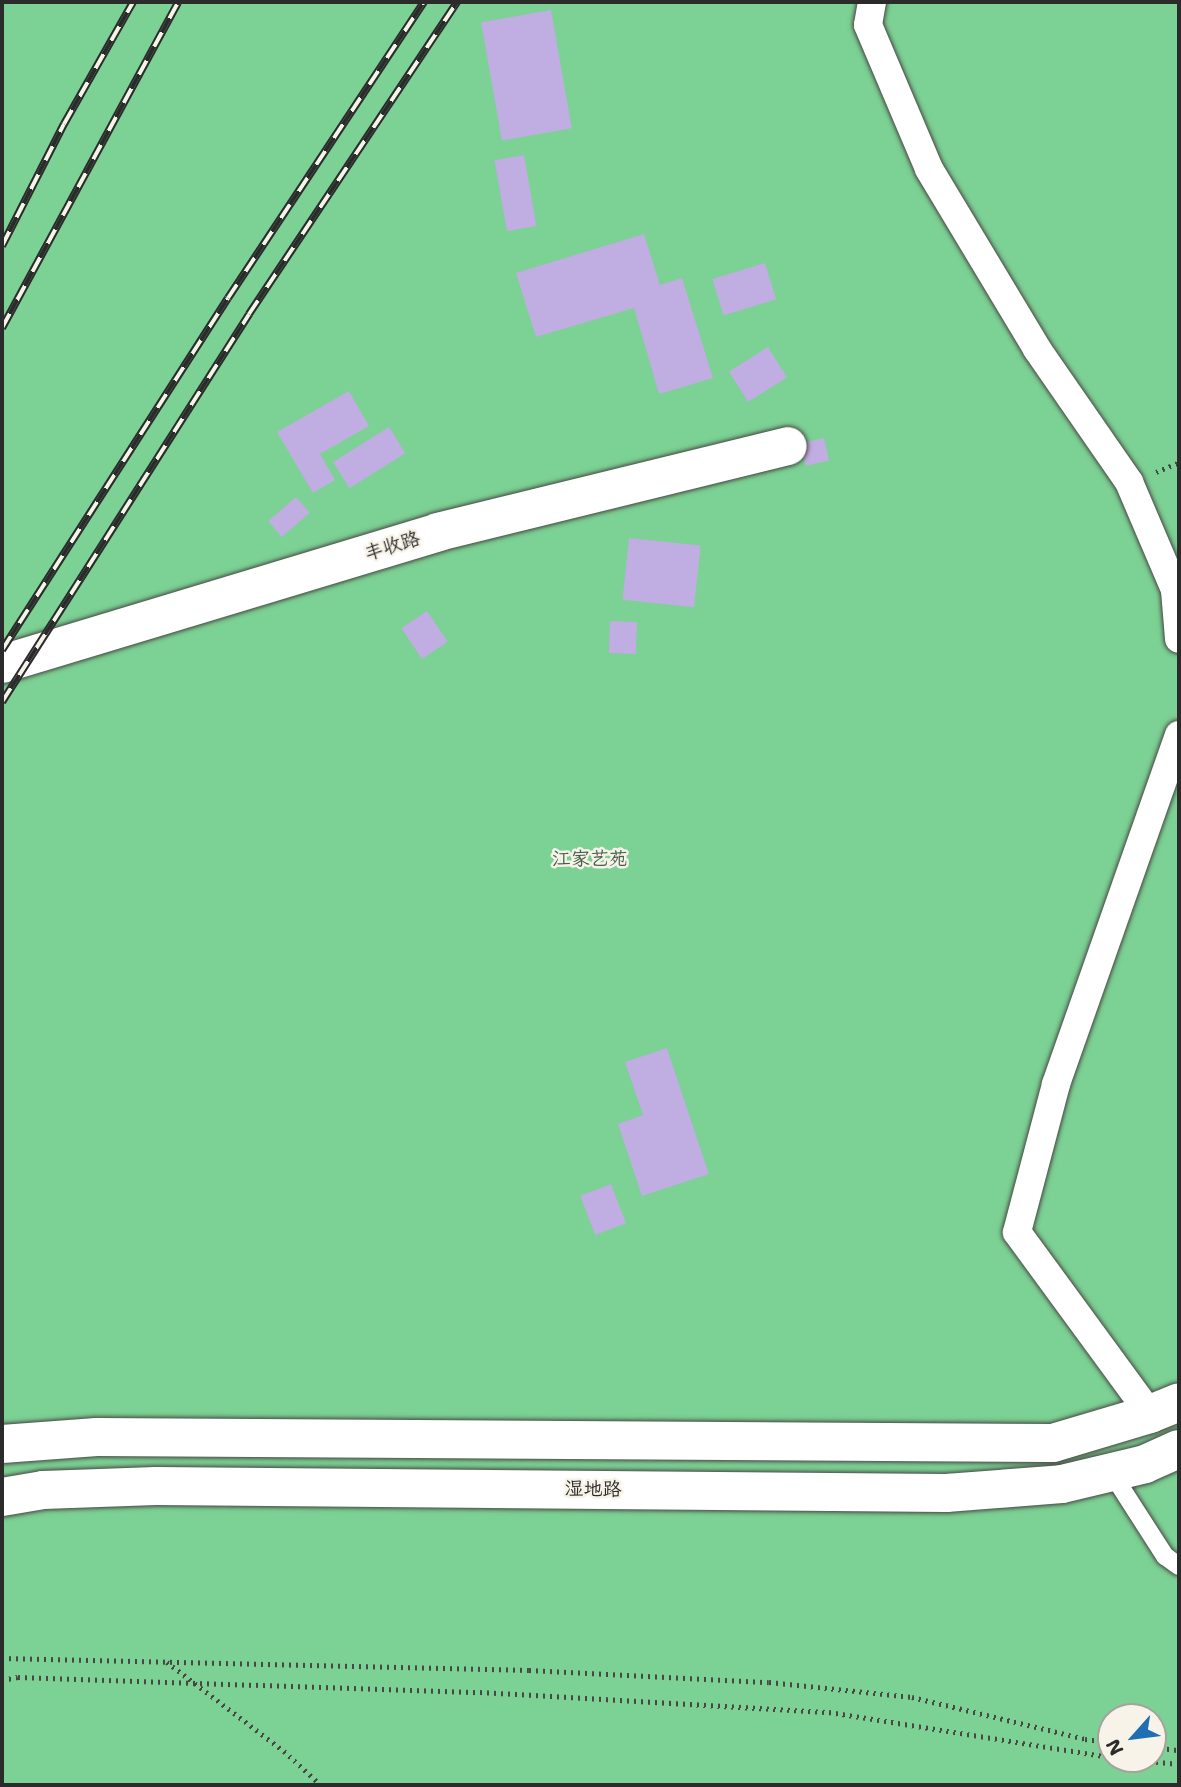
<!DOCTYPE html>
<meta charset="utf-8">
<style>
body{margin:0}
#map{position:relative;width:1181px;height:1787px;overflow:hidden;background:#f4e7d2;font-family:"Shantell Sans","LXGW WenKai TC",sans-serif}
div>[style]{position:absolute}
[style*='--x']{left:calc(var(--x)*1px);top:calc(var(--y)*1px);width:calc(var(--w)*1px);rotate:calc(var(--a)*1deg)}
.green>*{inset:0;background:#7cd194}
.building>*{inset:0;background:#c0ade1;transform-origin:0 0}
.path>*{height:4.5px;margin-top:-2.25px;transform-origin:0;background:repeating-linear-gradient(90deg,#494744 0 2px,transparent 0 7px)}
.roads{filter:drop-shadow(0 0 2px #494744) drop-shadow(0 0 2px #494744)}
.service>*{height:18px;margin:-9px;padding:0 9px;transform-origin:9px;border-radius:9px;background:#fff}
.pedestrian>*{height:28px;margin:-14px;padding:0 14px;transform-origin:14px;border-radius:14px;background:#fff}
.tertiary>*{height:38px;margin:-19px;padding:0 19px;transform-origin:19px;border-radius:19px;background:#fff}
.rail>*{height:8px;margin-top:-4px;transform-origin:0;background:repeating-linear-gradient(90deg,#f7f3e8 0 16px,#2b2b2b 0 32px);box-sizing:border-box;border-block:2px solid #2b2b2b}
span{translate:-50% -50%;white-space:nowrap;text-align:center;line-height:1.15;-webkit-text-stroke:5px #f7f3e8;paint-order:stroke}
.street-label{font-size:19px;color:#2b2b2b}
.park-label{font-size:19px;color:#435d4a}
.frame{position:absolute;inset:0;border:4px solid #2b2b2b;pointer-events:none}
.north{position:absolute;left:1097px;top:1703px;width:70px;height:70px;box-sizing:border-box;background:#f7f3e8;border:2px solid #a5a39c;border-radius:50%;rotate:242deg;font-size:19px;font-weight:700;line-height:28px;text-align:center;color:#2b2b2b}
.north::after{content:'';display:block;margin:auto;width:24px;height:32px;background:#1f6fb2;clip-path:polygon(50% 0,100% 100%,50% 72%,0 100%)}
</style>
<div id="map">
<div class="green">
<i style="clip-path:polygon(evenodd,2px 2px,1179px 2px,1179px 1785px,2px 1785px,2px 2px,1111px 1717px,1153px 1717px,1153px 1759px,1111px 1759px,1111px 1717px)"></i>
</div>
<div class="building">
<i style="left:551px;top:10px;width:120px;height:71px;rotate:80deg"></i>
<i style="left:524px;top:155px;width:72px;height:30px;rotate:80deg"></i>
<i style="clip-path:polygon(644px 234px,660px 285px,682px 278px,713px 378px,659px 394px,634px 308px,536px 337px,516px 273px)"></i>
<i style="left:765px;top:263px;width:38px;height:55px;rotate:73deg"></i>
<i style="left:768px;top:347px;width:36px;height:46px;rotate:58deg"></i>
<i style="clip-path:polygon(349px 391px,369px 426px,320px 454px,335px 480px,313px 493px,277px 432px)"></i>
<i style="left:389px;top:427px;width:31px;height:66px;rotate:58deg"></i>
<i style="left:824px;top:438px;width:23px;height:24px;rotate:77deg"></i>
<i style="left:296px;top:497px;width:21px;height:37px;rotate:49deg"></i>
<i style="left:629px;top:538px;width:72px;height:62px;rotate:6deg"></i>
<i style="left:427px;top:611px;width:37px;height:31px;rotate:56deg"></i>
<i style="left:610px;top:621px;width:27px;height:32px;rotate:2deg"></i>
<i style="clip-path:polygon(667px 1048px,709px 1174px,642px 1196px,618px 1124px,643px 1115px,625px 1062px)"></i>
<i style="left:611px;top:1184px;width:42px;height:33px;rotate:69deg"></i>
</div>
<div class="path">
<i style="--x:1156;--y:472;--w:25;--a:-23"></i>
<i style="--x:2;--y:1658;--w:527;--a:1.3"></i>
<i style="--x:529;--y:1670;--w:240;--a:2.9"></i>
<i style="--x:769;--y:1682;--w:144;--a:6"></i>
<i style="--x:912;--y:1697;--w:178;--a:13.6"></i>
<i style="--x:1085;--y:1739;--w:26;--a:7"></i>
<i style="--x:167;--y:1662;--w:147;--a:37.3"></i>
<i style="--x:284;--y:1751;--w:50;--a:42.6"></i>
<i style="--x:2;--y:1680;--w:16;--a:-11"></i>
<i style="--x:18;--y:1677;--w:462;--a:1.9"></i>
<i style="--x:480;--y:1692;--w:350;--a:3.3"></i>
<i style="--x:829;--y:1712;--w:286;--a:9.1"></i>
<i style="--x:1153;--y:1747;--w:26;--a:7"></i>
<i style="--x:1128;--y:1759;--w:51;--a:5.6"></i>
</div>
<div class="roads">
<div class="service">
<i style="--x:1111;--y:1472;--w:100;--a:57.3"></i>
<i style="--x:1165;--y:1556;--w:17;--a:36"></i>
</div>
<div class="pedestrian">
<i style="--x:872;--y:2;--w:23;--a:100"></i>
<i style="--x:868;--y:25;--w:156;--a:67"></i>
<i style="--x:929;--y:169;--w:210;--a:59"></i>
<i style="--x:1037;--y:349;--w:162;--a:55.3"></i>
<i style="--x:1129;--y:482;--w:117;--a:66.9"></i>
<i style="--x:1175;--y:590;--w:49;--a:85.3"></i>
<i style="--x:1150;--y:1414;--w:225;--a:-126.2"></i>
<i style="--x:1017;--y:1232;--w:153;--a:-75.2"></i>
<i style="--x:1056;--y:1084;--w:370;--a:-70.6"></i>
</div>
<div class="tertiary">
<i style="--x:2;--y:664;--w:456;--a:-16.8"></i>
<i style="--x:438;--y:532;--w:360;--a:-13.8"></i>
<i style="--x:2;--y:1444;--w:95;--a:-4.2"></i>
<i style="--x:97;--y:1437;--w:956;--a:0.36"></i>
<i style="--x:1053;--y:1443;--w:101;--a:-16.6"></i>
<i style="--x:1150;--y:1414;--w:31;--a:-22"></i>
<i style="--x:2;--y:1497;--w:42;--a:-9.7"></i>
<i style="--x:43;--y:1490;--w:113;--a:-2"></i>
<i style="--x:156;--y:1486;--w:790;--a:0.51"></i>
<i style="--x:946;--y:1493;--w:116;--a:-4.4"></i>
<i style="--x:1062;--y:1484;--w:85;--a:-13.5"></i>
<i style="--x:1145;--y:1464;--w:37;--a:-24"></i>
</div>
</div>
<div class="rail">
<i style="--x:2;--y:246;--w:137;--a:-63.1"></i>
<i style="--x:64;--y:124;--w:140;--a:-60.5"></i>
<i style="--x:2;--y:328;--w:370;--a:-61.6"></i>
<i style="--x:2;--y:650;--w:418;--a:-57.3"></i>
<i style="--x:228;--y:298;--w:355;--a:-56.5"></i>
<i style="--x:2;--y:702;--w:460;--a:-57.5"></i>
<i style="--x:249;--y:314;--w:375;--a:-56.3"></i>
</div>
<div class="street-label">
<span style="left:392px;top:546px;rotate:-17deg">丰收路</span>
<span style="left:593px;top:1489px;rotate:1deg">湿地路</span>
</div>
<div class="park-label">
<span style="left:590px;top:859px">江家艺苑</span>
</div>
<div class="frame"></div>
<div class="north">N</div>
</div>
